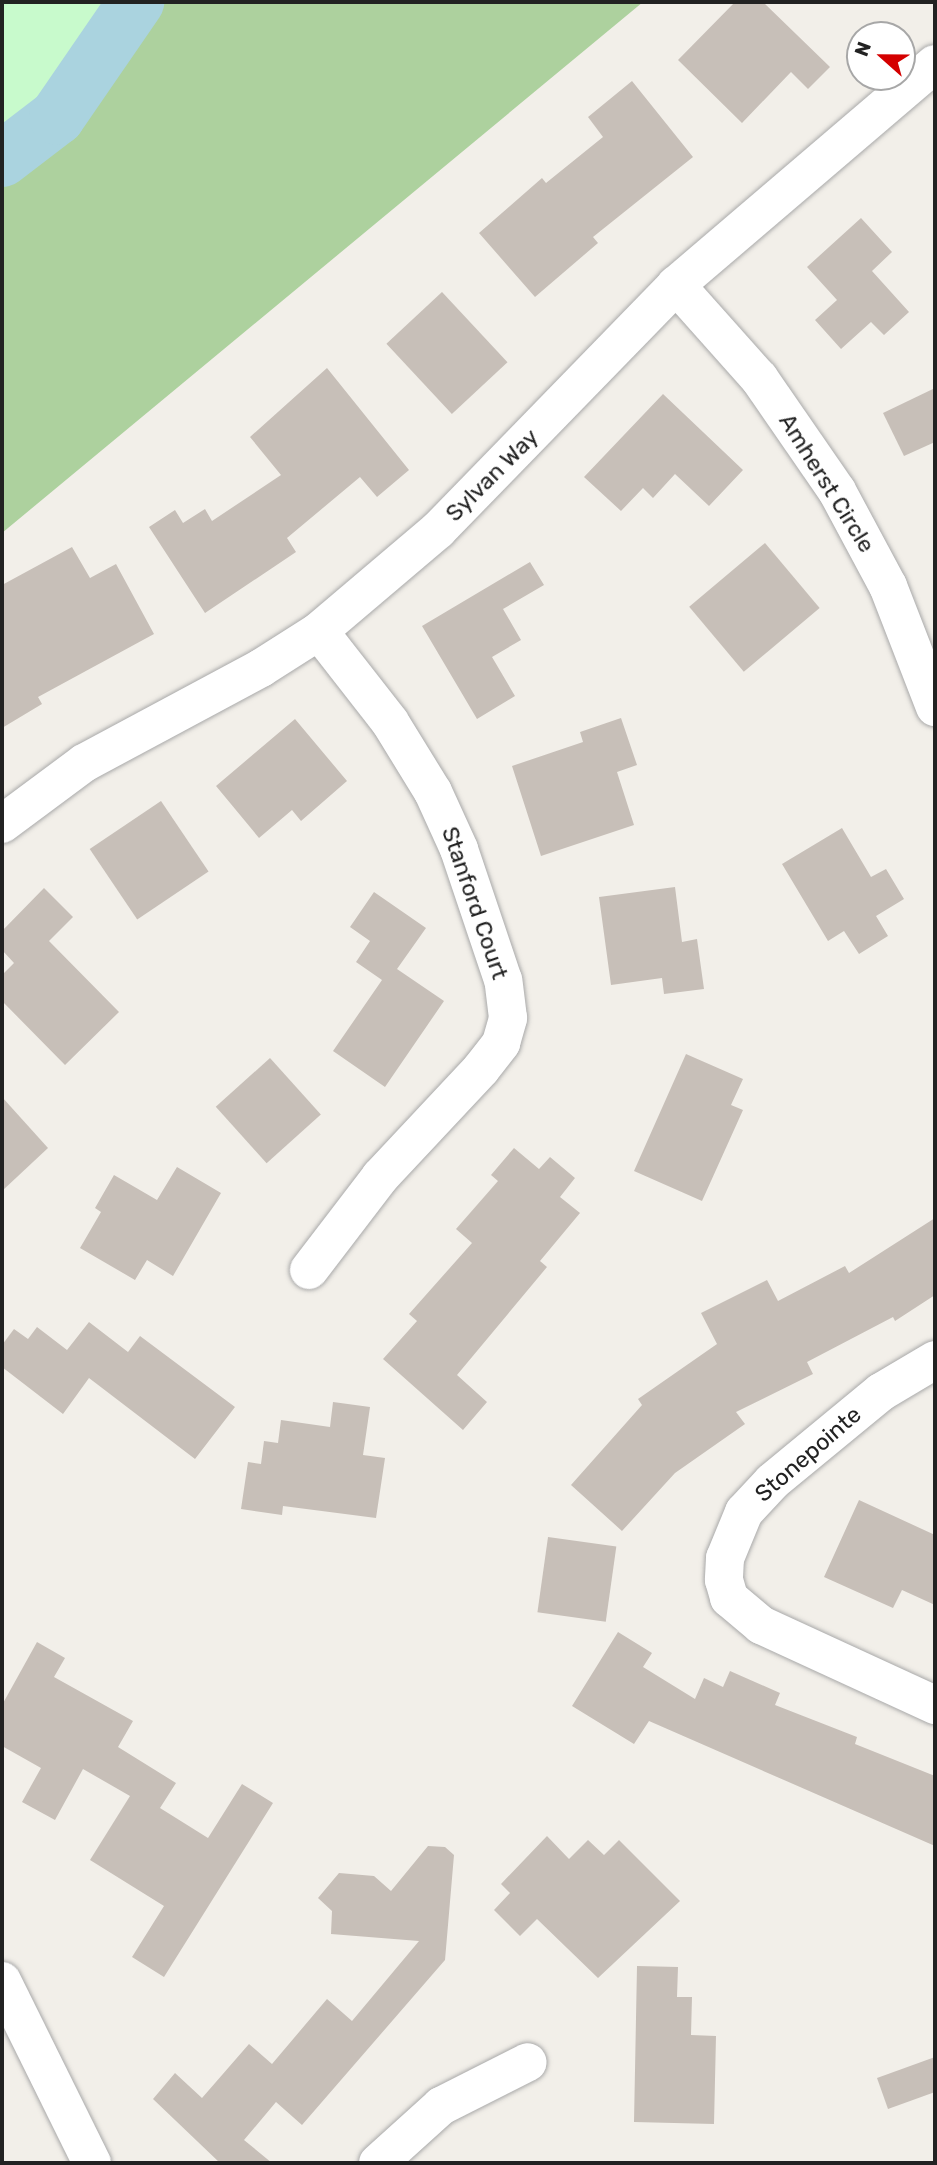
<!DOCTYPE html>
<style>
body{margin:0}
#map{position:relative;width:937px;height:2165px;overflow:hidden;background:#f2efe9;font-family:Rubik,sans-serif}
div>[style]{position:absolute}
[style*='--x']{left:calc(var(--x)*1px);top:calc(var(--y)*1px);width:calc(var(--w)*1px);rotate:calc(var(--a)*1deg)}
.forest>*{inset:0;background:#add19e}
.park>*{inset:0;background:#c8facc}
.river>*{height:56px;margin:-28px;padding:0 28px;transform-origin:28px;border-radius:28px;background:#aad3df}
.building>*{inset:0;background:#c7bfb8;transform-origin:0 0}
.roads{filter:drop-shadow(0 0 2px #a9a9a9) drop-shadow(0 0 2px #a9a9a9)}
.minor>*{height:38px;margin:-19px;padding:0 19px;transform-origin:19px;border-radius:19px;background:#fff}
span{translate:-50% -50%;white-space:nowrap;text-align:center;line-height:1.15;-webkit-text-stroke:5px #fff;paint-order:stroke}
.street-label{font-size:23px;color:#222}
.frame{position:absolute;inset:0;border:4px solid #222;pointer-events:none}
.north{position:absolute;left:846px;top:21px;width:70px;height:70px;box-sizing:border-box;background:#fff;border:2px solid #a7a7a7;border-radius:50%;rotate:291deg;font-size:19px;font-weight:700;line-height:28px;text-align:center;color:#222}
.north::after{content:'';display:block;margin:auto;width:24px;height:32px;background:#d40000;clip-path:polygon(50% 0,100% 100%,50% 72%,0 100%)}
</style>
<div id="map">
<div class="forest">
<i style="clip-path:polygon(148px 2px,643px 2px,2px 533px,2px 165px,45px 144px)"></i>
</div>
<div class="park">
<i style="clip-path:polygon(2px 2px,148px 2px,45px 144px,2px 165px)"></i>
</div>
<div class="river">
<i style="--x:2;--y:159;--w:69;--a:-37.4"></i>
<i style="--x:57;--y:117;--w:140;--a:-55.5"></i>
</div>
<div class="building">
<i style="clip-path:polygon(735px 2px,763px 2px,830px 67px,808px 89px,791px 72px,742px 123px,678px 60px)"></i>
<i style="clip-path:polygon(632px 81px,693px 157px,593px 237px,598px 243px,535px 297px,479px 233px,542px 178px,546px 183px,603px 137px,588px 117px)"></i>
<i style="clip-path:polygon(861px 218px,892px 252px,872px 271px,909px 312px,884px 335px,871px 322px,841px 349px,815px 320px,837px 300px,807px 267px)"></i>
<i style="left:442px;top:292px;width:96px;height:76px;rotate:47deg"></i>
<i style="clip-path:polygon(327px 368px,409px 470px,377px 497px,360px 477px,287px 538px,296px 552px,205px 613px,149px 527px,175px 510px,183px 523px,205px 509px,212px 521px,281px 475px,250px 437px)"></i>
<i style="clip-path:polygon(935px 388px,935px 442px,904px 456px,883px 413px)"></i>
<i style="clip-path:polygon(663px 394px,743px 470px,709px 506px,675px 474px,653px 498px,643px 488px,621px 511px,584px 477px)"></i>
<i style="left:765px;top:543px;width:85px;height:99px;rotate:50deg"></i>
<i style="clip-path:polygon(72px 547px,90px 578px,116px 564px,154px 634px,38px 697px,42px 704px,2px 728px,2px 585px)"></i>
<i style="clip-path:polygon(530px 562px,544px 585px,503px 609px,521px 640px,492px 657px,515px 696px,477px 719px,422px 626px)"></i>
<i style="clip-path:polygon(621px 718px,637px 765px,617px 772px,634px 825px,541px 856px,512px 766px,583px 742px,580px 732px)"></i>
<i style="clip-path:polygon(295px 719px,347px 781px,301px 821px,292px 810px,259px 838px,216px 786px)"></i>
<i style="left:161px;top:801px;width:85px;height:86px;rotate:56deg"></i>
<i style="clip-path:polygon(842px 828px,871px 877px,886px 869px,904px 899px,876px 916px,888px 936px,859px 954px,844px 931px,828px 941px,782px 864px)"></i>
<i style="clip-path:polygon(675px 887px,682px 942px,697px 939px,704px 989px,664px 994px,662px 978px,611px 985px,599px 897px)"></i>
<i style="clip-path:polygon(44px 888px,73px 917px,49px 941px,119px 1012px,65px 1065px,2px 1001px,2px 975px,14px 963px,2px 950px,2px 931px)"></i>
<i style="clip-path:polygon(374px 892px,426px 928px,397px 969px,444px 1001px,385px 1087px,333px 1051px,382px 980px,356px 962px,370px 941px,350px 927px)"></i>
<i style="clip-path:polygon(686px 1054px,743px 1079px,731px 1105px,743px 1110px,702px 1201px,634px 1171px)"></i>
<i style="left:270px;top:1058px;width:76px;height:73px;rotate:48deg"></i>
<i style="clip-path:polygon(2px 1097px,48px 1148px,2px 1191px)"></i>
<i style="clip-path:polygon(514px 1148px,539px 1169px,550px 1157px,575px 1178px,560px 1197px,580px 1213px,540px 1261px,547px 1267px,457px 1375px,487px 1402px,463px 1430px,383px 1359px,417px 1321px,409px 1314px,472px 1243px,456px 1229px,498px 1181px,491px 1175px)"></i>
<i style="clip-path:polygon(177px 1167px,221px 1193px,173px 1276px,147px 1260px,135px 1280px,80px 1248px,101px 1212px,95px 1208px,114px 1175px,157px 1200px)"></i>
<i style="clip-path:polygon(935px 1218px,935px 1295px,895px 1321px,893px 1317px,807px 1362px,813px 1374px,736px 1412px,745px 1424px,675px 1473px,622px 1531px,571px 1485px,642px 1405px,638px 1399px,717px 1344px,701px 1313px,767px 1280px,778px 1301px,845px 1266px,849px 1273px)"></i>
<i style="clip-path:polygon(89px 1322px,128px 1352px,140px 1336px,235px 1407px,195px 1459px,89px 1378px,63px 1414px,2px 1367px,2px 1345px,14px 1329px,28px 1339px,37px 1327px,67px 1350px)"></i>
<i style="clip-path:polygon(333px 1402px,370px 1407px,363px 1455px,385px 1458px,376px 1518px,283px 1506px,282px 1515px,241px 1509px,248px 1462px,261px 1464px,264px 1441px,278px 1443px,281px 1420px,330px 1427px)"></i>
<i style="clip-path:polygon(859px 1500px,935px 1535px,935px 1605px,902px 1590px,893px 1608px,824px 1577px)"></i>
<i style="left:548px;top:1537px;width:69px;height:76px;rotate:8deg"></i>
<i style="clip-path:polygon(618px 1632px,652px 1653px,643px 1667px,695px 1699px,704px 1678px,723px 1687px,730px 1671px,780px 1693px,775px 1705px,857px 1737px,855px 1744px,935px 1776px,935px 1846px,649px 1721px,634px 1744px,572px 1706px)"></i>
<i style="clip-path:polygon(37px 1642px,65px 1658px,54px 1677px,133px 1721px,118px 1747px,176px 1783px,160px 1808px,208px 1838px,242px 1784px,273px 1803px,164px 1977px,132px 1957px,164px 1906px,90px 1860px,130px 1796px,83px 1769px,55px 1820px,22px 1802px,41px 1768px,2px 1746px,2px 1705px)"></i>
<i style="clip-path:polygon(547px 1836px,569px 1859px,588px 1840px,604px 1855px,619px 1840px,680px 1901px,598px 1978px,537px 1919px,520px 1936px,494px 1910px,510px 1893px,501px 1884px)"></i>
<i style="clip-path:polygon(428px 1846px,445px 1847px,454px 1855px,445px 1960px,302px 2125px,276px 2102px,244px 2140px,272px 2163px,220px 2163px,153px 2099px,175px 2073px,202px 2098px,249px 2044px,272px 2064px,327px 1999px,352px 2021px,419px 1941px,331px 1934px,332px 1911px,318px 1898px,339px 1873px,374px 1876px,391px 1891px)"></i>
<i style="clip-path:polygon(637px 1966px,678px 1967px,677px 1997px,692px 1997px,691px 2035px,716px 2036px,714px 2124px,634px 2122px)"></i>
<i style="clip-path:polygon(935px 2057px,935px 2092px,888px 2109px,877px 2078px)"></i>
</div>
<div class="roads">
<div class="minor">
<i style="--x:676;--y:285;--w:125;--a:48.3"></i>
<i style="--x:759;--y:378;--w:137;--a:55.4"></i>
<i style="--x:837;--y:491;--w:108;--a:61.8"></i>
<i style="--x:888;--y:586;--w:130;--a:68.8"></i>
<i style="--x:2;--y:824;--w:102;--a:-36.6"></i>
<i style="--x:84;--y:763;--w:201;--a:-28.2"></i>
<i style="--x:261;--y:668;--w:69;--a:-32.5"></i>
<i style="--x:319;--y:631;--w:156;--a:-40.3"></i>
<i style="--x:438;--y:530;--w:342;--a:-45.8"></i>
<i style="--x:676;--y:285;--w:340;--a:-40.5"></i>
<i style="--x:309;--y:1270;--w:117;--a:-52.6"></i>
<i style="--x:380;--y:1177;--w:148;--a:-46.9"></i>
<i style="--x:481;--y:1069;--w:33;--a:-52"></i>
<i style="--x:501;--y:1043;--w:26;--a:-74"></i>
<i style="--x:508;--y:1018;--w:38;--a:-97"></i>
<i style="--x:503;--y:980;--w:138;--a:-108.6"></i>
<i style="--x:459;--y:849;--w:63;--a:-114.5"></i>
<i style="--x:433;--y:792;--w:82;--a:-121.6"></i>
<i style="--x:390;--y:722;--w:115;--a:-128"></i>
<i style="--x:935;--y:1360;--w:63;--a:149.3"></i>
<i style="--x:881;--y:1392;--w:141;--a:140.5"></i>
<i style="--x:772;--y:1482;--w:41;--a:133"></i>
<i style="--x:744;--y:1512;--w:50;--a:112.4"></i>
<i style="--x:725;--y:1558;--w:22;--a:93"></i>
<i style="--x:724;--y:1580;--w:19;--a:74"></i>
<i style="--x:729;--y:1598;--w:42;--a:40.2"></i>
<i style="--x:761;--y:1625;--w:192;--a:24.7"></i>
<i style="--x:2;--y:1981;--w:203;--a:63.7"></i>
<i style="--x:378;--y:2163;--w:85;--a:-42.1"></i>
<i style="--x:441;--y:2106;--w:97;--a:-26.8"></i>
</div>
</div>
<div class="street-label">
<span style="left:492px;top:475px;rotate:-45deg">Sylvan Way</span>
<span style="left:827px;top:483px;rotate:58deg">Amherst Circle</span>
<span style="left:475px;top:903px;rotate:71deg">Stanford Court</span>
<span style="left:808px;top:1454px;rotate:-41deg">Stonepointe</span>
</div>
<div class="frame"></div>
<div class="north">N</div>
</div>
